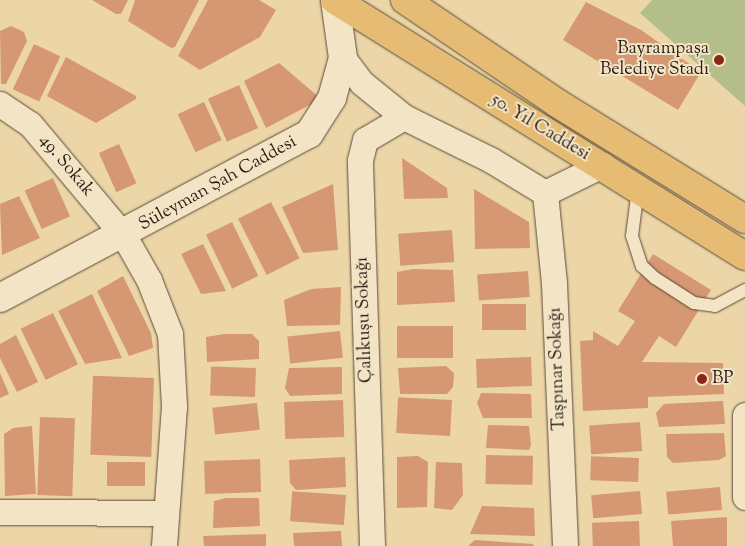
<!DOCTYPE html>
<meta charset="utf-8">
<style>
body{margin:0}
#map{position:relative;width:745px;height:546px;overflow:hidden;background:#ecd6a7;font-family:"Sorts Mill Goudy",serif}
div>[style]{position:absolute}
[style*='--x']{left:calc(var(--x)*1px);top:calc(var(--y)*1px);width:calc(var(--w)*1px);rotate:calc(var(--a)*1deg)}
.green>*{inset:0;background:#b3be8a}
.building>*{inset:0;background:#d69873;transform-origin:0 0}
.roads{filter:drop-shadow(0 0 1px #5a4a39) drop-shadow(0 0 1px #5a4a39)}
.lane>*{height:12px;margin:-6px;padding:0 6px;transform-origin:6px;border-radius:6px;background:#f3e4c6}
.street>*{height:25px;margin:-12.5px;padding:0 12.5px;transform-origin:12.5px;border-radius:12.5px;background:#f3e4c6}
.secondary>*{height:28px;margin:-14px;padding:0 14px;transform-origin:14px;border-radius:14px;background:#f3e4c6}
.primary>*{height:28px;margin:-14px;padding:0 14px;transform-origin:14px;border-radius:14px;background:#e6bb74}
.dots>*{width:14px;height:14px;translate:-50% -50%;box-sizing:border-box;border:2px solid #f3e4c6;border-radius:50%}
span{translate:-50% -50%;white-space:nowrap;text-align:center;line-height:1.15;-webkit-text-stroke:4px #f3e4c6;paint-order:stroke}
.poi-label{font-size:18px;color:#291c14}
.right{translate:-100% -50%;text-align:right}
.left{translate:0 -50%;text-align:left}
.street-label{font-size:18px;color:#291c14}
</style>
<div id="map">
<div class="green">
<i style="clip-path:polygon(652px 0,745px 0,745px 106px,640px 13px)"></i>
</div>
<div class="building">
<i style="clip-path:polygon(92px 0,128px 0,121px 14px,116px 14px)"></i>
<i style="clip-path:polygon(135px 0,199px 0,175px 47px,171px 48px,128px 21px)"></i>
<i style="clip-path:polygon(208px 0,259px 0,276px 10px,260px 37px,200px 70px,178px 56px)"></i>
<i style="clip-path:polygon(586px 2px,641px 30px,701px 72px,678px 110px,563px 40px)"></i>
<i style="clip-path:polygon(11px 26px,24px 32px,27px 41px,6px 84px,1px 84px,0 31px)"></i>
<i style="left:34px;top:44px;width:29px;height:50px;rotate:25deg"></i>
<i style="clip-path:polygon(66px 57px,136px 96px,136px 99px,96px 123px,47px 96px)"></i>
<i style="clip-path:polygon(279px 63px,321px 99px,266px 128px,244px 81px)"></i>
<i style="left:239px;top:85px;width:47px;height:34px;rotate:66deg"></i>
<i style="left:204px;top:102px;width:42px;height:29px;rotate:65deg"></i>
<i style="left:119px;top:144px;width:43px;height:22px;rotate:66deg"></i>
<i style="clip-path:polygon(402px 158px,447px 188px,448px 198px,404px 199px)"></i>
<i style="left:53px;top:178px;width:42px;height:31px;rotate:66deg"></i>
<i style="clip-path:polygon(333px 184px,338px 250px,303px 253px,282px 207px)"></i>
<i style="clip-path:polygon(474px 189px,529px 222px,530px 248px,475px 249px)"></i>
<i style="clip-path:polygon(19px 196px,40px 238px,2px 255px,0 204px)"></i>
<i style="left:271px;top:202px;width:63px;height:37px;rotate:63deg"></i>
<i style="left:232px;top:222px;width:60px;height:29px;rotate:64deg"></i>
<i style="left:452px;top:230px;width:32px;height:54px;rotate:86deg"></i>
<i style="clip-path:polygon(203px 244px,226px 291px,201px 294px,181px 254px)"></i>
<i style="clip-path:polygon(653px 254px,711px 290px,676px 347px,659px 336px,642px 362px,723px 363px,724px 394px,648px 397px,648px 408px,583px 411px,580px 341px,593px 340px,593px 331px,618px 346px,635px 321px,618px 311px)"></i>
<i style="clip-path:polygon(413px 269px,453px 270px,455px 302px,397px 305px,397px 272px)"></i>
<i style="left:528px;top:271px;width:26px;height:51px;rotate:86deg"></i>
<i style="clip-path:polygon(123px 276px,151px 333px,153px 348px,129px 356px,97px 291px)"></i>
<i style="clip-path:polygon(341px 287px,340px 325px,287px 326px,284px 300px,311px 289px)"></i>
<i style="clip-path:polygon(92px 294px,122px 358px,85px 364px,58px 311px)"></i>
<i style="left:526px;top:304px;width:26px;height:44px;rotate:90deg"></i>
<i style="left:53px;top:313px;width:57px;height:36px;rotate:64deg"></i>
<i style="left:453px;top:326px;width:32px;height:56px;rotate:90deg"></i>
<i style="left:340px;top:331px;width:27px;height:53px;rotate:84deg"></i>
<i style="clip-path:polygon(224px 334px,252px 334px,259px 341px,259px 359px,207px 362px,206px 337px)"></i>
<i style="clip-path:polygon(16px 335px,38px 382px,17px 392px,0 358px,0 344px)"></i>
<i style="left:531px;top:357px;width:29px;height:55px;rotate:88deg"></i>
<i style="clip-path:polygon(446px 366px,454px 373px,453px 387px,447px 394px,400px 394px,398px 368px)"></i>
<i style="clip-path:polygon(342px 367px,342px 394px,290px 396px,285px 388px,289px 368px)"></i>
<i style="left:256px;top:368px;width:29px;height:45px;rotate:92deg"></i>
<i style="clip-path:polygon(0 373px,9px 394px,0 398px)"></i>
<i style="left:154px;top:378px;width:79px;height:61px;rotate:92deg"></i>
<i style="clip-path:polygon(481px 393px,531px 394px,532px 418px,483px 418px,477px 403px)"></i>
<i style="left:343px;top:400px;width:37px;height:59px;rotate:88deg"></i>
<i style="left:452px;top:400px;width:36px;height:54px;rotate:93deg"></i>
<i style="clip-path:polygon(723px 401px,725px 424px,659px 427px,656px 413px,664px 404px)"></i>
<i style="left:257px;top:403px;width:27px;height:45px;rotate:84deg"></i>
<i style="left:40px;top:417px;width:35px;height:78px;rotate:2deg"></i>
<i style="left:640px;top:422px;width:29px;height:51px;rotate:86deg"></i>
<i style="clip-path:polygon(488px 425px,529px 426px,531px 445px,529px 450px,486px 448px)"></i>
<i style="clip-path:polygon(32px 426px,36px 494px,5px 496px,4px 434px,13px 428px)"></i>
<i style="clip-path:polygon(724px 433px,726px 456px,719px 460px,673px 463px,667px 457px,666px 434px)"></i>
<i style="left:486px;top:455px;width:47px;height:29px;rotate:1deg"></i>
<i style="clip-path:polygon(418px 456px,428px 462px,427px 507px,397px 508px,397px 457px)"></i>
<i style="clip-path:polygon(345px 457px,346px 487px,296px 490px,290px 483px,289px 460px)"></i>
<i style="left:639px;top:458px;width:24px;height:48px;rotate:92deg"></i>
<i style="left:260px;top:459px;width:33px;height:56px;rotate:88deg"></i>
<i style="left:145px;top:462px;width:24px;height:38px;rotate:90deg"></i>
<i style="clip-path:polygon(436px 462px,462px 463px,463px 495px,452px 510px,434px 508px)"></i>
<i style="left:720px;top:487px;width:23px;height:54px;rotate:85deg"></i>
<i style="left:640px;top:491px;width:23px;height:49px;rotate:85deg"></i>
<i style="left:346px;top:495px;width:30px;height:54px;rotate:94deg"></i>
<i style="clip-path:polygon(226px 498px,259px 498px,260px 526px,213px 528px,214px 501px)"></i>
<i style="clip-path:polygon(482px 506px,534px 508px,535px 536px,470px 534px)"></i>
<i style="clip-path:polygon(727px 517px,727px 546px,673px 546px,671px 521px)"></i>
<i style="left:639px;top:521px;width:25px;height:47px;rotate:88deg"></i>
<i style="clip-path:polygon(341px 531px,342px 546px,294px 546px,293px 533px)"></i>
<i style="clip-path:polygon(266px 534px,266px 546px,204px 546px,203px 536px)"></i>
<i style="clip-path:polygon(475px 540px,533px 544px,534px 546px,468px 546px)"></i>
</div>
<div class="roads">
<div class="lane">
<i style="--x:638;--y:189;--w:47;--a:97.3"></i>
<i style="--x:632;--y:236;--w:32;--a:72"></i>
<i style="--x:642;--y:266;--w:18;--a:43"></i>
<i style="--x:655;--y:278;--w:46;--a:32.7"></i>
<i style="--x:694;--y:303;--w:21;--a:8"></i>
<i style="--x:715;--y:306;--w:34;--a:-28"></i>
</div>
<div class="street">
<i style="--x:343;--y:58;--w:31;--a:53"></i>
<i style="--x:362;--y:83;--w:54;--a:39"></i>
<i style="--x:404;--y:117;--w:97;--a:26.3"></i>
<i style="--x:491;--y:160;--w:63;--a:31.4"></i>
<i style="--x:545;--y:193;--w:90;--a:84.3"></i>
<i style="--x:554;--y:283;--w:263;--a:87.6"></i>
<i style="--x:0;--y:104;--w:36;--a:34"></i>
<i style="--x:30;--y:124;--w:146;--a:50"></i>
<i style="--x:124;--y:236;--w:51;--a:60.4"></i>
<i style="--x:149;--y:280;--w:58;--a:68.7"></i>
<i style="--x:170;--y:334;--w:72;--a:86.8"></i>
<i style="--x:174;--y:406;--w:140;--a:94.1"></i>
<i style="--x:545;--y:193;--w:64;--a:-26.2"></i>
<i style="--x:745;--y:415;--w:82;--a:90"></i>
<i style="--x:0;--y:512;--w:164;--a:0.3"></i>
<i style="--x:372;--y:546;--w:386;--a:-91.8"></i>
<i style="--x:360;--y:160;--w:21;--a:-76"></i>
<i style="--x:365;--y:140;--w:45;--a:-30.5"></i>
</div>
<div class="secondary">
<i style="--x:0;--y:298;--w:350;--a:-28"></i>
<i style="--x:309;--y:134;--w:43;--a:-57.4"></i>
<i style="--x:332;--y:98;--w:41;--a:-74.6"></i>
<i style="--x:343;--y:58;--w:59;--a:-97.9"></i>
</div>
<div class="primary">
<i style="--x:335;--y:0;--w:483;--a:32"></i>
<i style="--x:405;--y:0;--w:184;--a:34.1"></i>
<i style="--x:557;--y:103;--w:221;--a:31.7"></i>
</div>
</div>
<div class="dots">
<i style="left:719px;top:60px;background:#8f2418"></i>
<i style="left:702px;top:379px;background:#8f2418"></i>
</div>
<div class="poi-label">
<span class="right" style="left:709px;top:60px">Bayrampaşa<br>Belediye Stadı</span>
<span class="left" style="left:712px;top:379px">BP</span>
</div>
<div class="street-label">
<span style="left:540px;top:128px;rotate:31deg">50. Yıl Caddesi</span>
<span style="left:66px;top:166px;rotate:50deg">49. Sokak</span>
<span style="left:218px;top:184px;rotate:-29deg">Süleyman Şah Caddesi</span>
<span style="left:365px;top:320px;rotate:-92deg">Çalıkuşu Sokağı</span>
<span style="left:558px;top:369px;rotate:-92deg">Taşpınar Sokağı</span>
</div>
</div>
